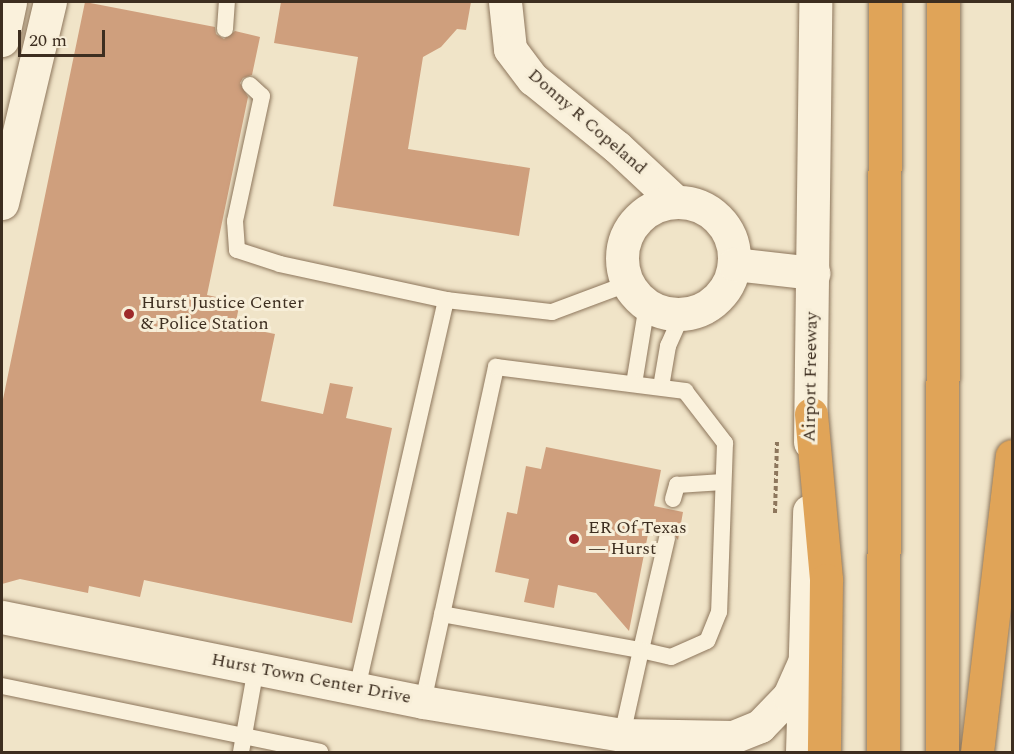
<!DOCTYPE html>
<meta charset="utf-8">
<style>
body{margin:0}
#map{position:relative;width:1014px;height:754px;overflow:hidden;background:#f0e4c8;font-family:Spectral,serif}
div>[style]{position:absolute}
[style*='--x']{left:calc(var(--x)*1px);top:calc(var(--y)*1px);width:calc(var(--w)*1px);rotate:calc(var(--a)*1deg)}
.building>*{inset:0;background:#cf9f7d}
.path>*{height:4px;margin-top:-2px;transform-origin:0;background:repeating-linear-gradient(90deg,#8d765c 0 4.5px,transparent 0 7.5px)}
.roads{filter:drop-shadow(0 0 2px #8d765c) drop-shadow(0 0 2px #8d765c)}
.service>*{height:16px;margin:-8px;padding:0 8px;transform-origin:8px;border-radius:8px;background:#faf1dc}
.minor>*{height:33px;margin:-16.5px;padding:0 16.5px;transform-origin:16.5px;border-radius:16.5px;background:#faf1dc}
.minor>.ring{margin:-16.5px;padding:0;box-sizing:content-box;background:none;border:33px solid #faf1dc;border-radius:50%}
.secondary>*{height:33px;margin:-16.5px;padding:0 16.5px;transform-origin:16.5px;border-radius:16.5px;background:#faf1dc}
.motorway>*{height:33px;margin:-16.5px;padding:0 16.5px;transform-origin:16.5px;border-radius:16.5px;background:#e0a458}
.dots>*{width:16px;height:16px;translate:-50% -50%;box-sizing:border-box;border:3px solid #f7eed8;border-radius:50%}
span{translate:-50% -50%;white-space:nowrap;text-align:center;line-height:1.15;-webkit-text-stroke:6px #f7eed8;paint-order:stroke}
.street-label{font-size:18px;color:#3d2e20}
.poi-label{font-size:18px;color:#3d2e20}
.left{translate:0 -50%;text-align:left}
.frame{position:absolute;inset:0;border:3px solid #3d2e20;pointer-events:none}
.scale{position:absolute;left:18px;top:30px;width:87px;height:27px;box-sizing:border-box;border:3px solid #3d2e20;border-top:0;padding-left:8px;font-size:18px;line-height:21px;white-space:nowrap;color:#3d2e20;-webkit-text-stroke:4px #f7eed8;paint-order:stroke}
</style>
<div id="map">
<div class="building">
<i style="clip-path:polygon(85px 2px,215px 27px,216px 34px,224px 39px,235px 31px,260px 37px,252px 75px,243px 78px,240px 83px,248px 97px,207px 295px,240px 302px,235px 326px,275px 334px,261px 401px,323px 414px,330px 383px,353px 387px,346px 418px,392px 428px,352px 623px,144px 580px,140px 597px,89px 586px,88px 593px,20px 579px,2px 584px,2px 404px)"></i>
<i style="clip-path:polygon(281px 2px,471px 2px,466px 30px,457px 29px,441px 47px,423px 57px,408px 149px,530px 168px,519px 236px,333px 206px,358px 57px,274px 43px)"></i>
<i style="clip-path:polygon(546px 447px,661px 470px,654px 506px,683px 512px,678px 540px,669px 528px,657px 536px,648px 534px,629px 631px,596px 593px,558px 585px,554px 608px,524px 602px,529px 579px,495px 572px,507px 512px,517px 514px,526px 466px,541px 469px)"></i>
</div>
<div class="path">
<i style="--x:775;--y:513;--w:71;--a:-88.4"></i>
</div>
<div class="roads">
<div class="service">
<i style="--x:225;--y:29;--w:27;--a:-86"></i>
<i style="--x:250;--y:85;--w:16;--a:43"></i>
<i style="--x:262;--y:96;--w:128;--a:102.2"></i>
<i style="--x:235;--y:221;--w:29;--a:86"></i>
<i style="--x:237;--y:250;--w:45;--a:18"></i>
<i style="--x:280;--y:264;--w:170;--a:12.2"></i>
<i style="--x:446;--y:300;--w:398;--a:102.9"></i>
<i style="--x:446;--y:300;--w:107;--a:6.5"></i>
<i style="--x:552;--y:312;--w:80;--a:-20.5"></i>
<i style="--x:634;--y:384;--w:80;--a:-80.7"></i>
<i style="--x:661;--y:387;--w:42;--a:-80.3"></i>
<i style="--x:668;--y:346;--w:35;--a:-66"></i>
<i style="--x:673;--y:499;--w:15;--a:-74"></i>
<i style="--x:677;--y:485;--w:46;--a:-3.7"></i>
<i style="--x:442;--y:614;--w:202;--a:10.3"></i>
<i style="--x:641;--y:650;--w:115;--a:-76.9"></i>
<i style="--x:2;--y:686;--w:325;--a:11.7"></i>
<i style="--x:423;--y:702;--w:343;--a:-77.7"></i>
<i style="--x:496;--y:367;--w:191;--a:7.2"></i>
<i style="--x:685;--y:391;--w:66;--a:52.4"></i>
<i style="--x:725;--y:443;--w:169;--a:92"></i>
<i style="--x:719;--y:612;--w:31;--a:112"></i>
<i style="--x:707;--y:641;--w:39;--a:156"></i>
<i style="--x:671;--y:657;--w:31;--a:-167"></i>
<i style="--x:641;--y:650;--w:87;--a:102.6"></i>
<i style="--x:241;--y:752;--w:85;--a:-79.9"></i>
</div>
<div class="minor">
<i style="--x:505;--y:2;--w:47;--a:83.9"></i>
<i style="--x:510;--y:49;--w:38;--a:53"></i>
<i style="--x:533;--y:79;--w:108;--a:39"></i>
<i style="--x:617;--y:147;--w:79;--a:43"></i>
<i style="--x:2;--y:40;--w:39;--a:-78"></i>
<i class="ring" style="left:622px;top:202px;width:79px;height:79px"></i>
<i style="--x:2;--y:203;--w:207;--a:-76.6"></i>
<i style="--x:734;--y:264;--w:80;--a:6.5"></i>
<i style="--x:2;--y:617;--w:429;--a:11.4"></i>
<i style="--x:423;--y:702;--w:202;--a:9.4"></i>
<i style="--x:622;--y:735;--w:111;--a:1"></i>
<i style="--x:733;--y:737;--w:29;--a:-22"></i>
<i style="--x:760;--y:726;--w:42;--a:-46"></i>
<i style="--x:789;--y:696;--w:37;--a:-66"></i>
</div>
<div class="secondary">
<i style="--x:810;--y:442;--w:440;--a:-89.3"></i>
<i style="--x:802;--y:752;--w:241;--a:-88.3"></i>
</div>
<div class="motorway">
<i style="--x:811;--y:414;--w:167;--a:84.8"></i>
<i style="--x:826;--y:580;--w:172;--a:90.7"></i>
<i style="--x:883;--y:752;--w:750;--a:-89.85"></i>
<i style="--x:942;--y:752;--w:750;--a:-89.92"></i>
<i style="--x:977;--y:752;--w:298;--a:-83.3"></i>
</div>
</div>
<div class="dots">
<i style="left:129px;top:314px;background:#9e2a2b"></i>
<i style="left:574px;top:539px;background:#9e2a2b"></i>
</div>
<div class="street-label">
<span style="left:587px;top:122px;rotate:41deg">Donny R Copeland</span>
<span style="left:811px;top:377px;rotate:-89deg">Airport Freeway</span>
<span style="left:311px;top:679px;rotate:11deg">Hurst Town Center Drive</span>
</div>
<div class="poi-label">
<span class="left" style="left:141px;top:314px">Hurst Justice Center<br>&amp; Police Station</span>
<span class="left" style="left:588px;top:539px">ER Of Texas<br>— Hurst</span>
</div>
<div class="frame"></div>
<div class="scale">20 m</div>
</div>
